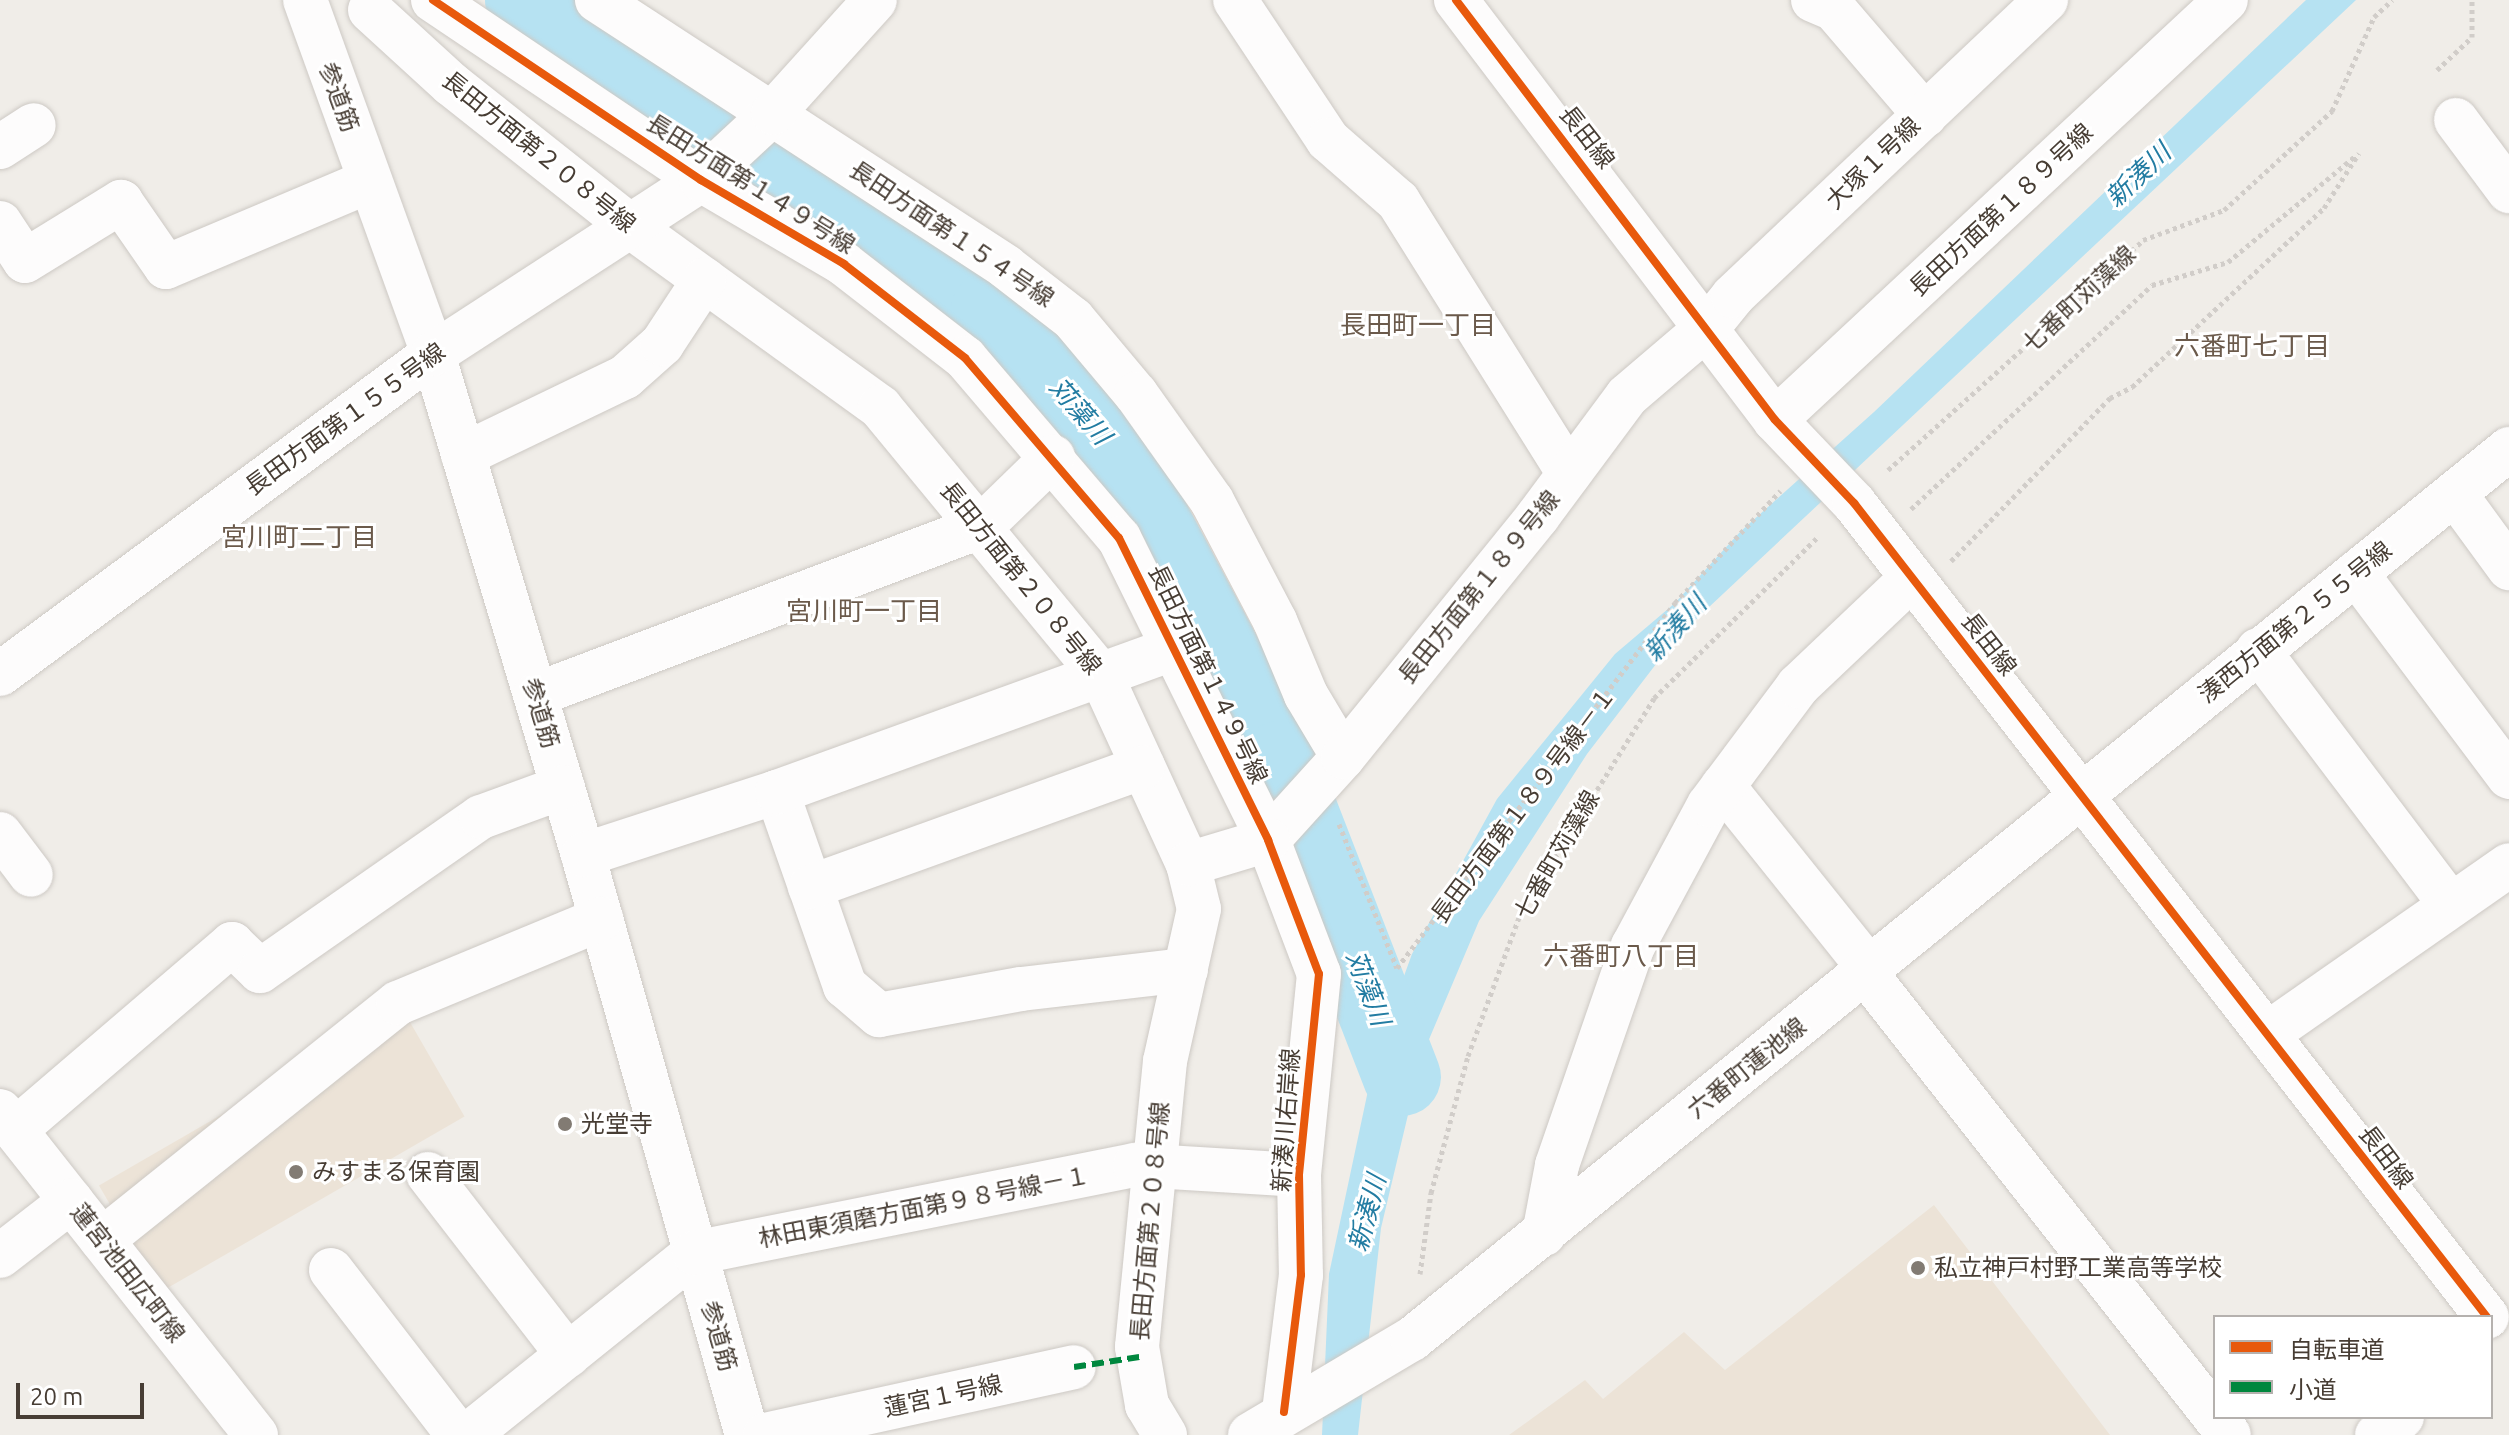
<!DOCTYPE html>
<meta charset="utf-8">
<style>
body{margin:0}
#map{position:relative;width:2509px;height:1435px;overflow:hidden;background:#f0ede8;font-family:Ubuntu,"Noto Sans JP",sans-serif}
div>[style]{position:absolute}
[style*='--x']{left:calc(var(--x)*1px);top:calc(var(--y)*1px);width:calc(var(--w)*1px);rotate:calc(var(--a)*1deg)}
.education>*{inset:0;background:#ece3d7;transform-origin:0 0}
.water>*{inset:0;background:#b6e2f2}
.river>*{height:78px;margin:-39px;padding:0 39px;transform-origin:39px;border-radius:39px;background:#b6e2f2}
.path>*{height:5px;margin-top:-2.5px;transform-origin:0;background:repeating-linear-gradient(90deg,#d1cdc9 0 4px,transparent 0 8px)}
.roads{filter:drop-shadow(0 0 2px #cdc9c4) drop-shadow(0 0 2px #cdc9c4)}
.minor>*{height:44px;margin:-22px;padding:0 22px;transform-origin:22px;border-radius:22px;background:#fdfcfc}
.quiet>*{height:6px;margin-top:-3px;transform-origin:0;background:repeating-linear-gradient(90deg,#00873e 0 12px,transparent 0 18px)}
.cycleway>*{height:8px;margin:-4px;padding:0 4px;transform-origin:4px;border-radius:4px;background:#e8590c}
.dots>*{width:22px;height:22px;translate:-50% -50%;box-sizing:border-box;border:4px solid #fff;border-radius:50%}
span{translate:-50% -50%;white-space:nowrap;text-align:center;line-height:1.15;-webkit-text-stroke:6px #fff;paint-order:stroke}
.street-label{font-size:24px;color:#473d34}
.poi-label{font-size:24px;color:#473d34}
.left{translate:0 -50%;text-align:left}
.water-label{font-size:26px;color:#227ca2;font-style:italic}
.neighbourhood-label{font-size:26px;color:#6b5a4b}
.legend{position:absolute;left:2213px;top:1315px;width:280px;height:104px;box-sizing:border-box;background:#fff;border:2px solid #b5b1ae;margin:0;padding:10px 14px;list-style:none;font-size:24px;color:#473d34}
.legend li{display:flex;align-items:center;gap:16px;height:40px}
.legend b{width:40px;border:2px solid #b5b1ae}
.scale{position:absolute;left:16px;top:1383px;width:128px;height:36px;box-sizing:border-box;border:4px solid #473d34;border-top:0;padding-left:10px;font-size:24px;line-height:28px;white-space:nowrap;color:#473d34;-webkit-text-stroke:6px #fff;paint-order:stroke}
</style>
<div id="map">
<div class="education">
<i style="left:403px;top:1010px;width:123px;height:351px;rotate:60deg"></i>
<i style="clip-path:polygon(1934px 1205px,2110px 1435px,1509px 1435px,1585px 1380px,1603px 1399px,1684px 1332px,1725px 1370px)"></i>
</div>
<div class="water">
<i style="clip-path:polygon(2306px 0,2356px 0,1676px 638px,1587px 754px,1479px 921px,1422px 1056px,1381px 1228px,1358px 1435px,1322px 1435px,1329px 1274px,1376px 1053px,1412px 954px,1497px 799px,1615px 654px,1675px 603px,1740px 532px,1874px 412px)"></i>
</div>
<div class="river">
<i style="--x:524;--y:0;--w:560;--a:33.63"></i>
<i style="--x:990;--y:310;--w:175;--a:47.5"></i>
<i style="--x:1108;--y:439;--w:364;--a:62"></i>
<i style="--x:1279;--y:760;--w:340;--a:68.8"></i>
</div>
<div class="path">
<i style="--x:2437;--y:70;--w:48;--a:-43.3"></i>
<i style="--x:2472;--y:37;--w:37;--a:-90"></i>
<i style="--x:1888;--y:470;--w:343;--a:-42"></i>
<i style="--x:2143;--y:240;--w:86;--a:-20.3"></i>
<i style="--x:2224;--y:210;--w:147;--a:-42.5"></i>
<i style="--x:2332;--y:111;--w:103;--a:-65.9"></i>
<i style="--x:2374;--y:17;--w:25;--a:-43"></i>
<i style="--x:1911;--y:509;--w:329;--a:-42.9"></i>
<i style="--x:2152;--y:285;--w:79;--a:-16.8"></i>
<i style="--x:2228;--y:262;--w:165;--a:-39.8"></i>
<i style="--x:1951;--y:561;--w:228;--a:-45.7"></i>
<i style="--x:2110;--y:398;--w:25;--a:-27"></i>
<i style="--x:2132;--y:387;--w:262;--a:-43"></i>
<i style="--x:2324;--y:208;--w:65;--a:-57.5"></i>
<i style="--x:1339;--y:824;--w:155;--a:68.1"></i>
<i style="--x:1397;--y:968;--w:459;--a:-52.7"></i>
<i style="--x:1675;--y:603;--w:154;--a:-46.8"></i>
<i style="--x:1420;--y:1274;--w:82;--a:-82.3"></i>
<i style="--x:1431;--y:1193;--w:142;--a:-74.9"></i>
<i style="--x:1468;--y:1056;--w:153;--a:-69.8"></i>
<i style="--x:1521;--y:912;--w:252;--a:-58.1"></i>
<i style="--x:1654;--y:698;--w:230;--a:-44.5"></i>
</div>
<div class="roads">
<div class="minor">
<i style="--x:305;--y:0;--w:376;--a:70.1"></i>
<i style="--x:433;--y:354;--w:523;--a:73.33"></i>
<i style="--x:583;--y:855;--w:603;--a:74.21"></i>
<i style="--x:433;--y:0;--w:323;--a:33.9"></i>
<i style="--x:701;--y:180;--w:166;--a:30.4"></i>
<i style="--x:844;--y:264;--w:153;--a:37.8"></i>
<i style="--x:965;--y:358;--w:237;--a:49.5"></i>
<i style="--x:1119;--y:538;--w:337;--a:63.7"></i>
<i style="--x:1268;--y:840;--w:143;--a:69.2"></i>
<i style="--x:1319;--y:974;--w:202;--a:95.7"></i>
<i style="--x:1299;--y:1175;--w:100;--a:88.9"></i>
<i style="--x:1301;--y:1275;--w:138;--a:97.1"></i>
<i style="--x:597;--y:0;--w:488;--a:33.1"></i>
<i style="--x:1006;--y:267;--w:85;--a:37.8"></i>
<i style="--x:1073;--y:319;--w:98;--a:50"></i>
<i style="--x:1136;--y:394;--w:131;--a:54.6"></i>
<i style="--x:1212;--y:501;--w:136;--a:62.3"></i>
<i style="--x:1275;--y:621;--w:80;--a:67.3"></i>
<i style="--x:1306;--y:695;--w:72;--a:59.2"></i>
<i style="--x:1235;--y:0;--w:168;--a:56.4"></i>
<i style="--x:1328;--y:140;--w:93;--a:41.1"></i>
<i style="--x:1398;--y:201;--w:322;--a:57.9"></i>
<i style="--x:1456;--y:0;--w:527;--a:52.78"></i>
<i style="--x:1775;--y:420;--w:115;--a:46.4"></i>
<i style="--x:1854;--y:503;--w:1031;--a:52.13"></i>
<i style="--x:1813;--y:0;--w:23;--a:23"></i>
<i style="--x:1834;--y:9;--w:140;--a:49.4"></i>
<i style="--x:370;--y:10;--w:110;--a:42.4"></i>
<i style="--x:451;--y:84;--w:228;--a:38.4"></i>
<i style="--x:630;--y:226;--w:309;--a:35.9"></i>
<i style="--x:880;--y:407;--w:347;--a:50.5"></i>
<i style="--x:1101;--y:675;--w:208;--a:65.3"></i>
<i style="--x:1188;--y:864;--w:46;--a:76.3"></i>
<i style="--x:1199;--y:909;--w:156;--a:102.6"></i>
<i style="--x:1165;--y:1061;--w:287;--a:95.6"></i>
<i style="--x:1137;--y:1347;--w:59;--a:80.2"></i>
<i style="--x:1147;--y:1405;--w:35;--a:59"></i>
<i style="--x:2456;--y:120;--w:89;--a:53.3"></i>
<i style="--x:0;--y:147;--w:40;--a:-32.9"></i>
<i style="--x:0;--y:223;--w:45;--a:56.7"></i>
<i style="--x:25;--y:261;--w:113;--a:-31.6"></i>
<i style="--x:121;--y:202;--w:79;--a:55.3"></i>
<i style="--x:166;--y:267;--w:221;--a:-22.9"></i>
<i style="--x:1775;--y:420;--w:616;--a:-42.96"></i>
<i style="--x:463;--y:455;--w:180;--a:-25.7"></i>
<i style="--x:625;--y:377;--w:50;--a:-41.7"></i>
<i style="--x:662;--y:344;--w:77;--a:-56.7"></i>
<i style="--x:2455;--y:494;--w:92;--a:53.9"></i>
<i style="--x:2356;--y:573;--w:255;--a:53.1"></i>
<i style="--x:2258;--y:650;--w:320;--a:52.9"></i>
<i style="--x:0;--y:674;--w:538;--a:-36.47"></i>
<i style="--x:433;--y:354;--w:320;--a:-33"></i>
<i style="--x:701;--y:180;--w:98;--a:-42.9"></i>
<i style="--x:773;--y:113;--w:152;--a:-47.9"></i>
<i style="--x:535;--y:695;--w:478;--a:-20.7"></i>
<i style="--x:982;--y:526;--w:99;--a:-44.2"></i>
<i style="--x:1723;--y:786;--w:233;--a:51.3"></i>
<i style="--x:777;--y:792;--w:206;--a:70.7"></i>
<i style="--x:845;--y:986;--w:45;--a:40.5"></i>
<i style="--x:879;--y:1015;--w:144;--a:-10.4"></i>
<i style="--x:1021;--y:989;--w:166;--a:-6.6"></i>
<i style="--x:0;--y:834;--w:51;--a:52.9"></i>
<i style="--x:1268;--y:840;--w:112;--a:-47.9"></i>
<i style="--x:1343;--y:757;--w:310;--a:-51"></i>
<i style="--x:1538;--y:516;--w:149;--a:-53.4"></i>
<i style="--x:1627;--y:396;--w:108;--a:-40.5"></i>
<i style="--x:1709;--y:326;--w:38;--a:-51"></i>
<i style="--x:1733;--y:296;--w:431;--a:-43.4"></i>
<i style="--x:583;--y:855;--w:204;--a:-18"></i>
<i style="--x:777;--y:792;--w:423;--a:-19.9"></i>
<i style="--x:1188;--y:864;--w:84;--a:-16.7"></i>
<i style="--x:810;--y:887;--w:354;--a:-19.8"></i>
<i style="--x:1864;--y:971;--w:590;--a:51.81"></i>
<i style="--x:2267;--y:1034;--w:295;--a:-34.9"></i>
<i style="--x:0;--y:1111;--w:413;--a:51.7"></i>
<i style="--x:15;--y:1130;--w:286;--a:-40.6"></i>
<i style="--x:232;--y:944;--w:39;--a:44"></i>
<i style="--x:260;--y:971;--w:269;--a:-34.9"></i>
<i style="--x:481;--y:817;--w:87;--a:-20.1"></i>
<i style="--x:428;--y:1174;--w:229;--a:52.3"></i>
<i style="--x:1544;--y:1234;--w:70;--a:-79.3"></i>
<i style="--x:1557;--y:1165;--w:232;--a:-70.9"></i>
<i style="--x:1633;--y:946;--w:160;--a:-61.7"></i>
<i style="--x:1709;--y:805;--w:149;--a:-53.2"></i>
<i style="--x:1798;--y:686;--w:157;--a:-43.5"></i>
<i style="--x:102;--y:1240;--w:379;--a:-38.7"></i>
<i style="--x:398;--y:1003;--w:220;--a:-22.5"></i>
<i style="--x:0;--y:1256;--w:90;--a:-37.8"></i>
<i style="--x:331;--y:1270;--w:208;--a:52.4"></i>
<i style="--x:468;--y:1435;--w:290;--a:-38.8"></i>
<i style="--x:694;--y:1253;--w:450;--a:-11.3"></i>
<i style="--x:1135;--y:1165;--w:164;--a:3.5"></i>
<i style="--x:765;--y:1435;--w:316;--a:-12.4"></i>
<i style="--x:1250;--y:1435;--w:188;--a:-30.7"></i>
<i style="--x:1412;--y:1339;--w:1413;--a:-39.05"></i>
<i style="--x:2377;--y:1435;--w:31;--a:-36"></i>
</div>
</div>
<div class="quiet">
<i style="--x:1074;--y:1367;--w:66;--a:-8.7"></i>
</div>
<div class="cycleway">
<i style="--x:433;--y:0;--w:323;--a:33.9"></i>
<i style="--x:701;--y:180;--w:166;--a:30.4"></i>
<i style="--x:844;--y:264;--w:153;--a:37.8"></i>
<i style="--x:965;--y:358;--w:237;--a:49.5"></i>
<i style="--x:1119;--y:538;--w:337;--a:63.7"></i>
<i style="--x:1268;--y:840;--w:143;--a:69.2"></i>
<i style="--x:1319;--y:974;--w:202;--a:95.7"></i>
<i style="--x:1299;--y:1175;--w:100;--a:88.9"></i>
<i style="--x:1301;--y:1275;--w:138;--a:97.1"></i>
<i style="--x:1456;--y:0;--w:527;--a:52.78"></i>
<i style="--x:1775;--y:420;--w:115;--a:46.4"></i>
<i style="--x:1854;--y:503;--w:1031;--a:52.13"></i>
</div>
<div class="dots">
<i style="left:565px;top:1124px;background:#827b73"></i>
<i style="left:296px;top:1172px;background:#827b73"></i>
<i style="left:1918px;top:1268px;background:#827b73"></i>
</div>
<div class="street-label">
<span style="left:339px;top:97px;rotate:70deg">参道筋</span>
<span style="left:1587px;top:137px;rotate:52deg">長田線</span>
<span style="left:539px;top:152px;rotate:39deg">長田方面第２０８号線</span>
<span style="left:1873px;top:163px;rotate:-44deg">大塚１号線</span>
<span style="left:751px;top:184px;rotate:32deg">長田方面第１４９号線</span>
<span style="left:2001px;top:210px;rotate:-43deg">長田方面第１８９号線</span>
<span style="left:952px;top:234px;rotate:34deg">長田方面第１５４号線</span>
<span style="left:2079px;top:299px;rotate:-43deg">七番町苅藻線</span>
<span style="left:345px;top:419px;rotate:-36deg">長田方面第１５５号線</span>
<span style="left:1021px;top:578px;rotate:51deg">長田方面第２０８号線</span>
<span style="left:1479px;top:587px;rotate:-51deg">長田方面第１８９号線</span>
<span style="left:2295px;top:622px;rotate:-39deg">湊西方面第２５５号線</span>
<span style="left:1989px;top:644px;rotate:52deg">長田線</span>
<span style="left:1208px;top:674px;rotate:64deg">長田方面第１４９号線</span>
<span style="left:541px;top:713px;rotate:73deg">参道筋</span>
<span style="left:1523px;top:805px;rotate:-53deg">長田方面第１８９号線－１</span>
<span style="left:1557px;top:855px;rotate:-60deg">七番町苅藻線</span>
<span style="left:1747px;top:1068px;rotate:-39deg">六番町蓮池線</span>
<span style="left:1286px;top:1120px;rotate:-86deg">新湊川右岸線</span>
<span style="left:2386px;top:1157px;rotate:53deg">長田線</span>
<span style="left:924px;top:1207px;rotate:-11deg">林田東須磨方面第９８号線－１</span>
<span style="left:1150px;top:1221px;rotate:-85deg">長田方面第２０８号線</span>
<span style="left:128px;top:1273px;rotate:52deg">蓮宮池田広町線</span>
<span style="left:719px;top:1336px;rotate:74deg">参道筋</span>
<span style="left:943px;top:1396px;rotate:-12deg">蓮宮１号線</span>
</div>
<div class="poi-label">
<span class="left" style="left:581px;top:1124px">光堂寺</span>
<span class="left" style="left:312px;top:1172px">みすまる保育園</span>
<span class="left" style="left:1934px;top:1268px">私立神戸村野工業高等学校</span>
</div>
<div class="water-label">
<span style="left:2138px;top:175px;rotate:-44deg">新湊川</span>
<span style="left:1080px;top:411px;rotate:49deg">苅藻川</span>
<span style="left:1675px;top:628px;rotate:-48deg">新湊川</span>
<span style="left:1368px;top:988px;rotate:69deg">苅藻川</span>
<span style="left:1367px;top:1213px;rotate:-75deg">新湊川</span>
</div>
<div class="neighbourhood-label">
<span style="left:1418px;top:325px">長田町一丁目</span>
<span style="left:2252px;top:346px">六番町七丁目</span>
<span style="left:299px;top:537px">宮川町二丁目</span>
<span style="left:864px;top:611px">宮川町一丁目</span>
<span style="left:1621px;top:956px">六番町八丁目</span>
</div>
<ul class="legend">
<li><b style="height:10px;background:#e8590c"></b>自転車道</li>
<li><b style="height:10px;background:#00873e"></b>小道</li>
</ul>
<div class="scale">20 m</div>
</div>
